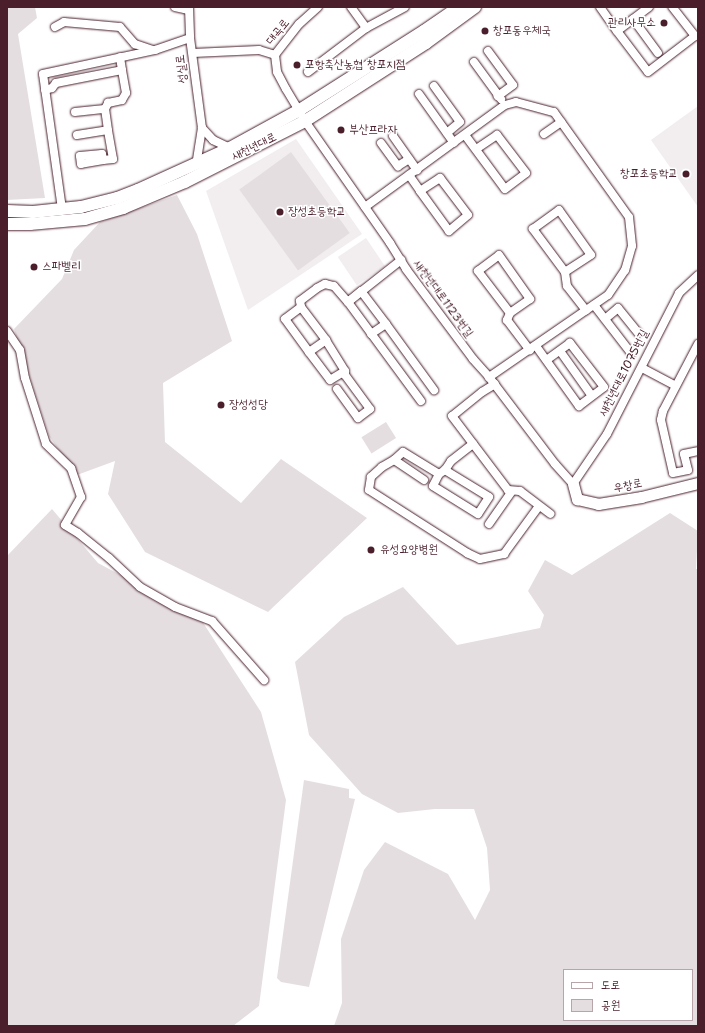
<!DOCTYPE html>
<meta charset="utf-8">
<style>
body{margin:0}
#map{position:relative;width:705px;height:1033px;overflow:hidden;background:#fff;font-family:"Shantell Sans","Poor Story",sans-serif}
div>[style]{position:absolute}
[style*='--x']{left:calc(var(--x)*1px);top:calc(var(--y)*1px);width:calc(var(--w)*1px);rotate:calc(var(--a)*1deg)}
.built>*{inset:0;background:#f2eeef;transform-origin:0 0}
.green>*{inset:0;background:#e5dee0;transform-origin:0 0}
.roads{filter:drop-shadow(0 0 1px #4a1f2b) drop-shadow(0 0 1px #4a1f2b)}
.street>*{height:8px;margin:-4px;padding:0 4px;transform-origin:4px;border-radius:4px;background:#fff}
.secondary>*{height:11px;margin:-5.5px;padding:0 5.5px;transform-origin:5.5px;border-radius:5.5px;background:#fff}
.primary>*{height:12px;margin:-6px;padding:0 6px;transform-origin:6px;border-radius:6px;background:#fff}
.dots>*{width:11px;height:11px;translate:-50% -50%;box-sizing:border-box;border:2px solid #fff;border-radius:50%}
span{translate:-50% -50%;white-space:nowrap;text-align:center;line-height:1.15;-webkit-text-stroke:3px #fff;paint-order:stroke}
.poi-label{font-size:12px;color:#4a1f2b}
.right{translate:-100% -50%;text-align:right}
.left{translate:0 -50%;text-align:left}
.street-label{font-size:12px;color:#4a1f2b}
.frame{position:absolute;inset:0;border:8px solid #4a1f2b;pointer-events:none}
.legend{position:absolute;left:563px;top:969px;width:130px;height:52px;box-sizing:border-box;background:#fff;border:1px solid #b7a5aa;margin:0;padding:5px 7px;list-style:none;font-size:12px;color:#4a1f2b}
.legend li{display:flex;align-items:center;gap:8px;height:20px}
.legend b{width:20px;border:1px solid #b7a5aa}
</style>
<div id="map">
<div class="built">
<i style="clip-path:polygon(698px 106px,698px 207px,651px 140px)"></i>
<i style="clip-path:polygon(296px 139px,362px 234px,248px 310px,206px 191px)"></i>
<i style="left:366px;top:238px;width:34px;height:34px;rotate:56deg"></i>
</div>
<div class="green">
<i style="clip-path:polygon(7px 7px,35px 7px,37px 18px,18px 34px,45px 198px,7px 200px)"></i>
<i style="left:291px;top:152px;width:100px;height:64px;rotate:54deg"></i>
<i style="clip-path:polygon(177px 195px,197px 234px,232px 341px,163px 383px,165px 442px,241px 503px,281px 459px,367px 518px,268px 612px,145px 552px,108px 494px,115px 461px,77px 475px,49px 436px,14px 329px,62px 279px,74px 250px,100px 222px)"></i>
<i style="left:386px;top:422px;width:19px;height:29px;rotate:58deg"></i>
<i style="clip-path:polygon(52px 509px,98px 563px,200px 618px,261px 712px,286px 800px,259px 1006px,233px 1026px,7px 1026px,7px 556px)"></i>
<i style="clip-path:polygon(evenodd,670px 513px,698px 531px,696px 569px,698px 569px,698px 1026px,334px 1026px,342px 1003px,341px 939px,364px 870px,385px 842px,448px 874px,475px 920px,490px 890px,487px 848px,474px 809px,435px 809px,398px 813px,362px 794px,309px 735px,295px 662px,344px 617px,403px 587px,457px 645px,540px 628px,544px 615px,528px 591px,545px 560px,572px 575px,670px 513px,564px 970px,692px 970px,692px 1020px,564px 1020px,564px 970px)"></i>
<i style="clip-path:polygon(304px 780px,349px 789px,349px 798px,355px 799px,309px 987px,281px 982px,277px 978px)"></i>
</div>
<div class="roads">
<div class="street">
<i style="--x:175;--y:7;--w:13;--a:13"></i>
<i style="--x:189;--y:7;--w:31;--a:88"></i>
<i style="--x:190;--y:38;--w:91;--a:82.4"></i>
<i style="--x:202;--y:128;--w:36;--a:99"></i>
<i style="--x:318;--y:7;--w:25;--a:138"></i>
<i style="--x:299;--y:24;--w:39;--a:128"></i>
<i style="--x:275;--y:55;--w:17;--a:83"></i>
<i style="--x:277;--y:72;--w:19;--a:62"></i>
<i style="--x:286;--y:89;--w:37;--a:59"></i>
<i style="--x:305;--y:121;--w:149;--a:55.1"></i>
<i style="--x:390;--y:243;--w:31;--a:58"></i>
<i style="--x:406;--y:269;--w:112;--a:53.3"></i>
<i style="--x:473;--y:359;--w:24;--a:48"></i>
<i style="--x:489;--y:377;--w:109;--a:52.8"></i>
<i style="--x:555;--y:464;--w:27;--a:48"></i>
<i style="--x:573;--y:484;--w:60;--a:-55.8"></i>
<i style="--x:607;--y:434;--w:158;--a:-62.9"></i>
<i style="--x:679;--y:293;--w:26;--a:-43"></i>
<i style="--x:351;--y:7;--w:26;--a:54"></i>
<i style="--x:600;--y:7;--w:29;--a:55"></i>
<i style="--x:649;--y:7;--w:40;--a:143"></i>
<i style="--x:617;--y:31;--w:51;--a:52.9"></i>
<i style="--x:648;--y:72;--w:59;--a:-37.5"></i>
<i style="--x:695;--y:36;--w:37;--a:-128"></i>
<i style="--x:633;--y:19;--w:42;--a:53.7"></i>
<i style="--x:55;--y:27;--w:10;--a:-29"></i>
<i style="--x:64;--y:22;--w:56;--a:5.1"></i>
<i style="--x:120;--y:27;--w:23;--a:49"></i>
<i style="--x:135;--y:44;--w:18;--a:19"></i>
<i style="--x:488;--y:51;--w:42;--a:53.7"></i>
<i style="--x:513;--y:85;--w:19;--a:144"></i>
<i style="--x:193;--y:53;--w:66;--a:-2.6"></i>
<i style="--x:259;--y:50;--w:17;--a:17"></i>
<i style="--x:474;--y:62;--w:46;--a:53.9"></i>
<i style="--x:308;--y:72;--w:73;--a:-37.2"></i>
<i style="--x:366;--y:28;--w:44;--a:-28.3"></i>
<i style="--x:434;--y:86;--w:44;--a:54.2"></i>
<i style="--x:460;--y:122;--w:17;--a:140"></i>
<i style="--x:45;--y:90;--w:7;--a:-16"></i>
<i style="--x:52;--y:88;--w:6;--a:-51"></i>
<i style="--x:56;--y:83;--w:67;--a:-11.1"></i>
<i style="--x:122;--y:70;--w:13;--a:-99"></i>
<i style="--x:419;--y:94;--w:60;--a:54.5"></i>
<i style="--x:75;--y:112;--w:30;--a:-6"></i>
<i style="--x:105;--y:109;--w:7;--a:-63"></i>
<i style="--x:108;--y:103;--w:14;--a:-12"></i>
<i style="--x:122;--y:100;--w:8;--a:-60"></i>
<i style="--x:126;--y:93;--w:23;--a:-100"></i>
<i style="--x:202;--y:128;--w:16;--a:47"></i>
<i style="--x:213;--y:140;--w:19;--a:25"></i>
<i style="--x:230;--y:148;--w:2;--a:63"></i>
<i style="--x:544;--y:134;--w:21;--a:-35"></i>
<i style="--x:77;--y:135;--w:31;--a:-9"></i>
<i style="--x:108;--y:130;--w:21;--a:-98"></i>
<i style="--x:465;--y:135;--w:67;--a:53.5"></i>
<i style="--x:505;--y:189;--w:26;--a:-37"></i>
<i style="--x:526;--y:173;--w:48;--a:-127.3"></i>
<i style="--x:497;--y:135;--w:25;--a:146"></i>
<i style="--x:393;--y:136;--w:42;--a:54.8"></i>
<i style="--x:381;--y:143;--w:29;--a:54"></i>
<i style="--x:398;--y:166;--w:13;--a:-32"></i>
<i style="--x:103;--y:160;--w:22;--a:170"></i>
<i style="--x:81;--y:164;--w:8;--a:-97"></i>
<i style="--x:80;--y:156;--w:22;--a:-5"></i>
<i style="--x:102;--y:154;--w:6;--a:81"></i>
<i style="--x:103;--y:160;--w:10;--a:-6"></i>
<i style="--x:113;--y:159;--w:29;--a:-100"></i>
<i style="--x:409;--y:175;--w:19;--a:55"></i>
<i style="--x:420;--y:191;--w:24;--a:-33"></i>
<i style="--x:440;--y:178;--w:46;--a:52.9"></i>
<i style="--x:468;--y:215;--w:25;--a:140"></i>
<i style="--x:449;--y:231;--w:49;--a:-125.9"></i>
<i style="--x:365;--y:207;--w:173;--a:-36.1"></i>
<i style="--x:505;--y:105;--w:11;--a:-15"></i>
<i style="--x:516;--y:102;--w:39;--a:15"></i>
<i style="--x:554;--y:112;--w:129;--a:54.5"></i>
<i style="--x:629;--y:217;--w:29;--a:84"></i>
<i style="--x:632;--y:246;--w:25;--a:106"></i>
<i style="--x:625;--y:270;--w:30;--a:124"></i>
<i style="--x:608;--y:295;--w:145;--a:145.4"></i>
<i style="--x:62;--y:209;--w:136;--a:-98"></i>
<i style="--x:43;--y:74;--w:115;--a:-12.1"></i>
<i style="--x:155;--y:50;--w:37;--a:-19"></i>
<i style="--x:565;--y:272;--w:54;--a:-126.7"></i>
<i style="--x:533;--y:229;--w:32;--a:-36"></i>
<i style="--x:559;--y:210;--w:55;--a:54.6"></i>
<i style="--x:591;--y:255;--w:31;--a:147"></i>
<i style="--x:565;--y:272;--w:14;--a:82"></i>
<i style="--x:567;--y:286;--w:31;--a:52"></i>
<i style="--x:594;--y:305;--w:61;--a:52.4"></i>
<i style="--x:301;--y:307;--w:20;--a:143"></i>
<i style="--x:285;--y:319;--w:41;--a:54"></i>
<i style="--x:309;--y:352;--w:21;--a:-35"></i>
<i style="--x:510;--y:313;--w:53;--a:-127.3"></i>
<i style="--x:478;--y:271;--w:26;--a:-37"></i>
<i style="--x:499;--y:255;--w:54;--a:54.8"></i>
<i style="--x:530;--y:299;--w:24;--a:145"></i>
<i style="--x:510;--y:313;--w:8;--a:113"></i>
<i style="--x:507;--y:320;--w:38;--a:53"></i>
<i style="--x:605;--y:319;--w:17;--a:-40"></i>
<i style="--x:618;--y:308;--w:32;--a:51"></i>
<i style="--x:386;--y:324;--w:41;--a:-127.1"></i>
<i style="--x:361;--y:291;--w:17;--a:140"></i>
<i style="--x:348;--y:302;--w:123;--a:53.6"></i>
<i style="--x:7;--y:331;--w:23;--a:56"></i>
<i style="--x:20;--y:350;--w:28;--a:80"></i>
<i style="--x:25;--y:378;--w:69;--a:72.3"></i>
<i style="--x:46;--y:444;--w:35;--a:44"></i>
<i style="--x:71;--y:468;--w:31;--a:71"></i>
<i style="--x:81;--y:497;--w:32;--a:120"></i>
<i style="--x:65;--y:525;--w:15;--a:32"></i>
<i style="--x:78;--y:533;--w:40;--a:39"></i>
<i style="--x:109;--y:558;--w:42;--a:43.1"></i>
<i style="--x:140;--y:587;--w:40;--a:29.7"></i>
<i style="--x:175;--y:607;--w:40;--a:21"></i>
<i style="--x:212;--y:621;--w:79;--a:48.6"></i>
<i style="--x:371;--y:334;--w:18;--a:-34"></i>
<i style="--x:386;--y:324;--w:82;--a:54"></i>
<i style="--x:698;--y:344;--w:76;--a:117.6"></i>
<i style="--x:663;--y:411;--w:9;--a:103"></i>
<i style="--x:661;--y:420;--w:54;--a:77.2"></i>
<i style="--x:673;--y:473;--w:15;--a:-11"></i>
<i style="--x:688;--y:470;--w:16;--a:-104"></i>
<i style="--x:684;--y:454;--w:14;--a:-12"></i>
<i style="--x:536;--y:346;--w:74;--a:54.4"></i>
<i style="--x:579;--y:406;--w:31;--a:-37"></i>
<i style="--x:604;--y:387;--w:56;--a:-127.7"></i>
<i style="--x:570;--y:343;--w:29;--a:144"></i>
<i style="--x:560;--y:351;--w:55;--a:54.6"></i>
<i style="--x:309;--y:352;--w:35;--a:53"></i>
<i style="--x:330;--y:380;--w:17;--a:-31"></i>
<i style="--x:642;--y:368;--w:38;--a:28"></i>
<i style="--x:495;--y:384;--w:15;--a:148"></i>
<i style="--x:482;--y:392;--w:38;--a:141"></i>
<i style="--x:452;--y:416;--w:93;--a:52.9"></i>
<i style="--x:508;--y:490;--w:12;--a:5"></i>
<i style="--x:520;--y:491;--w:38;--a:37"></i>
<i style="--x:337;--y:389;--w:36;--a:54"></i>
<i style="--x:358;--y:418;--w:15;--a:-37"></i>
<i style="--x:370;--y:409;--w:42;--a:-126.3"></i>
<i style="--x:345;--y:375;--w:4;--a:-90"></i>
<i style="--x:345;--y:371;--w:36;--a:-122"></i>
<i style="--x:326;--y:340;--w:41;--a:-127.1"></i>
<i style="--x:301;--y:307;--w:6;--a:-99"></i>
<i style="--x:300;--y:301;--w:21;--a:-37"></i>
<i style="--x:317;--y:288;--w:9;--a:-27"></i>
<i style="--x:325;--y:284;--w:9;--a:13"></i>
<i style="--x:334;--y:286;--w:21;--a:49"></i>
<i style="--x:348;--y:302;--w:68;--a:-38.4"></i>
<i style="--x:394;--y:460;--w:14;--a:150"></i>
<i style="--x:382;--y:467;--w:15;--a:138"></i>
<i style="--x:371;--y:477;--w:13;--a:99"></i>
<i style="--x:369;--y:490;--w:117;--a:32.7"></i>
<i style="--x:467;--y:553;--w:14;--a:25"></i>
<i style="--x:480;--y:559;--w:25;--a:-12"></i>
<i style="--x:504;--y:554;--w:59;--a:-53.9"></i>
<i style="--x:445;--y:470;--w:7;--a:146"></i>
<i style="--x:439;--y:474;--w:13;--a:117"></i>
<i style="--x:433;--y:486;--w:53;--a:31.9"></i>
<i style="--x:478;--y:514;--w:20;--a:-57"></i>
<i style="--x:489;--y:497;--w:52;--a:-148.5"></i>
<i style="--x:445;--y:470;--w:11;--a:-56"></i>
<i style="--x:451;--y:461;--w:28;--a:-38"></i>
<i style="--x:424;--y:480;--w:36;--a:-146"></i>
<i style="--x:394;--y:460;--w:12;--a:-42"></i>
<i style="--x:403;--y:452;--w:42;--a:31.4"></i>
<i style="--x:489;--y:524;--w:40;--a:-55.1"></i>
</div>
<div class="secondary">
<i style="--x:573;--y:484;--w:16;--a:75"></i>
<i style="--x:577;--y:499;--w:22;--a:13"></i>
<i style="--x:598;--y:504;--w:44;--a:-9.2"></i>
<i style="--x:641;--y:497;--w:59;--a:-13.8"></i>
</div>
<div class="primary">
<i style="--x:7;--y:211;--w:26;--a:2"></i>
<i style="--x:33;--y:212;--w:48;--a:-5.9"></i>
<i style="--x:81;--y:207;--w:37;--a:-14"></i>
<i style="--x:117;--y:198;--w:22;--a:-21"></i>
<i style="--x:138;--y:190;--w:101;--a:-24.5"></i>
<i style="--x:230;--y:148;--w:77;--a:-28.6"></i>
<i style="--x:298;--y:111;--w:149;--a:-32.4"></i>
<i style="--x:424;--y:31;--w:42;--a:-34.4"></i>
<i style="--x:7;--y:224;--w:23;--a:0"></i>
<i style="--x:30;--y:224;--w:55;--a:-5.2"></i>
<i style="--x:85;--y:219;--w:40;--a:-16"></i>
<i style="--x:123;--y:208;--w:67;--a:-22.8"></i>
<i style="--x:185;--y:182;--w:135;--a:-26.9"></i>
<i style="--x:305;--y:121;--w:144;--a:-32.8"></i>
<i style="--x:426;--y:43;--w:61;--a:-36.3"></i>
</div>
</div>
<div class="dots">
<i style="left:664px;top:23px;background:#4a1f2b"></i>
<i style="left:485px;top:31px;background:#4a1f2b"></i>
<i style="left:297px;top:65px;background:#4a1f2b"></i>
<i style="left:341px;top:130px;background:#4a1f2b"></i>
<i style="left:686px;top:174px;background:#4a1f2b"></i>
<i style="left:280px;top:212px;background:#4a1f2b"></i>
<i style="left:34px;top:267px;background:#4a1f2b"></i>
<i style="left:221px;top:405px;background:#4a1f2b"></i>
<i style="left:371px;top:550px;background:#4a1f2b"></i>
</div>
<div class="poi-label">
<span class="right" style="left:656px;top:23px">관리사무소</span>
<span class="left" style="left:493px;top:31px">창포동우체국</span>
<span class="left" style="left:305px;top:65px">포항축산농협 창포지점</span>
<span class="left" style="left:349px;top:130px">부산프라자</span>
<span class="right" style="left:678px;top:174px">창포초등학교</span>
<span class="left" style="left:288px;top:212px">장성초등학교</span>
<span class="left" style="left:42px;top:267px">스파벨리</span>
<span class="left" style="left:229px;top:405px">장성성당</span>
<span class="left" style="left:380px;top:550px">유성요양병원</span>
</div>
<div class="street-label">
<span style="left:278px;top:32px;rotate:-51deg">대곡로</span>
<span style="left:182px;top:69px;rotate:-97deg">성실로</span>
<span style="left:254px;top:147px;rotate:-26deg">새천년대로</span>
<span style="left:443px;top:299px;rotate:54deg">새천년대로1123번길</span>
<span style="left:624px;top:373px;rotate:-63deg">새천년대로1075번길</span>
<span style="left:628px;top:486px;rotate:-11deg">우창로</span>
</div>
<div class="frame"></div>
<ul class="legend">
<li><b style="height:5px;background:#fff"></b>도로</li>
<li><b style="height:11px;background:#e5dee0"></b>공원</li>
</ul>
</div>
